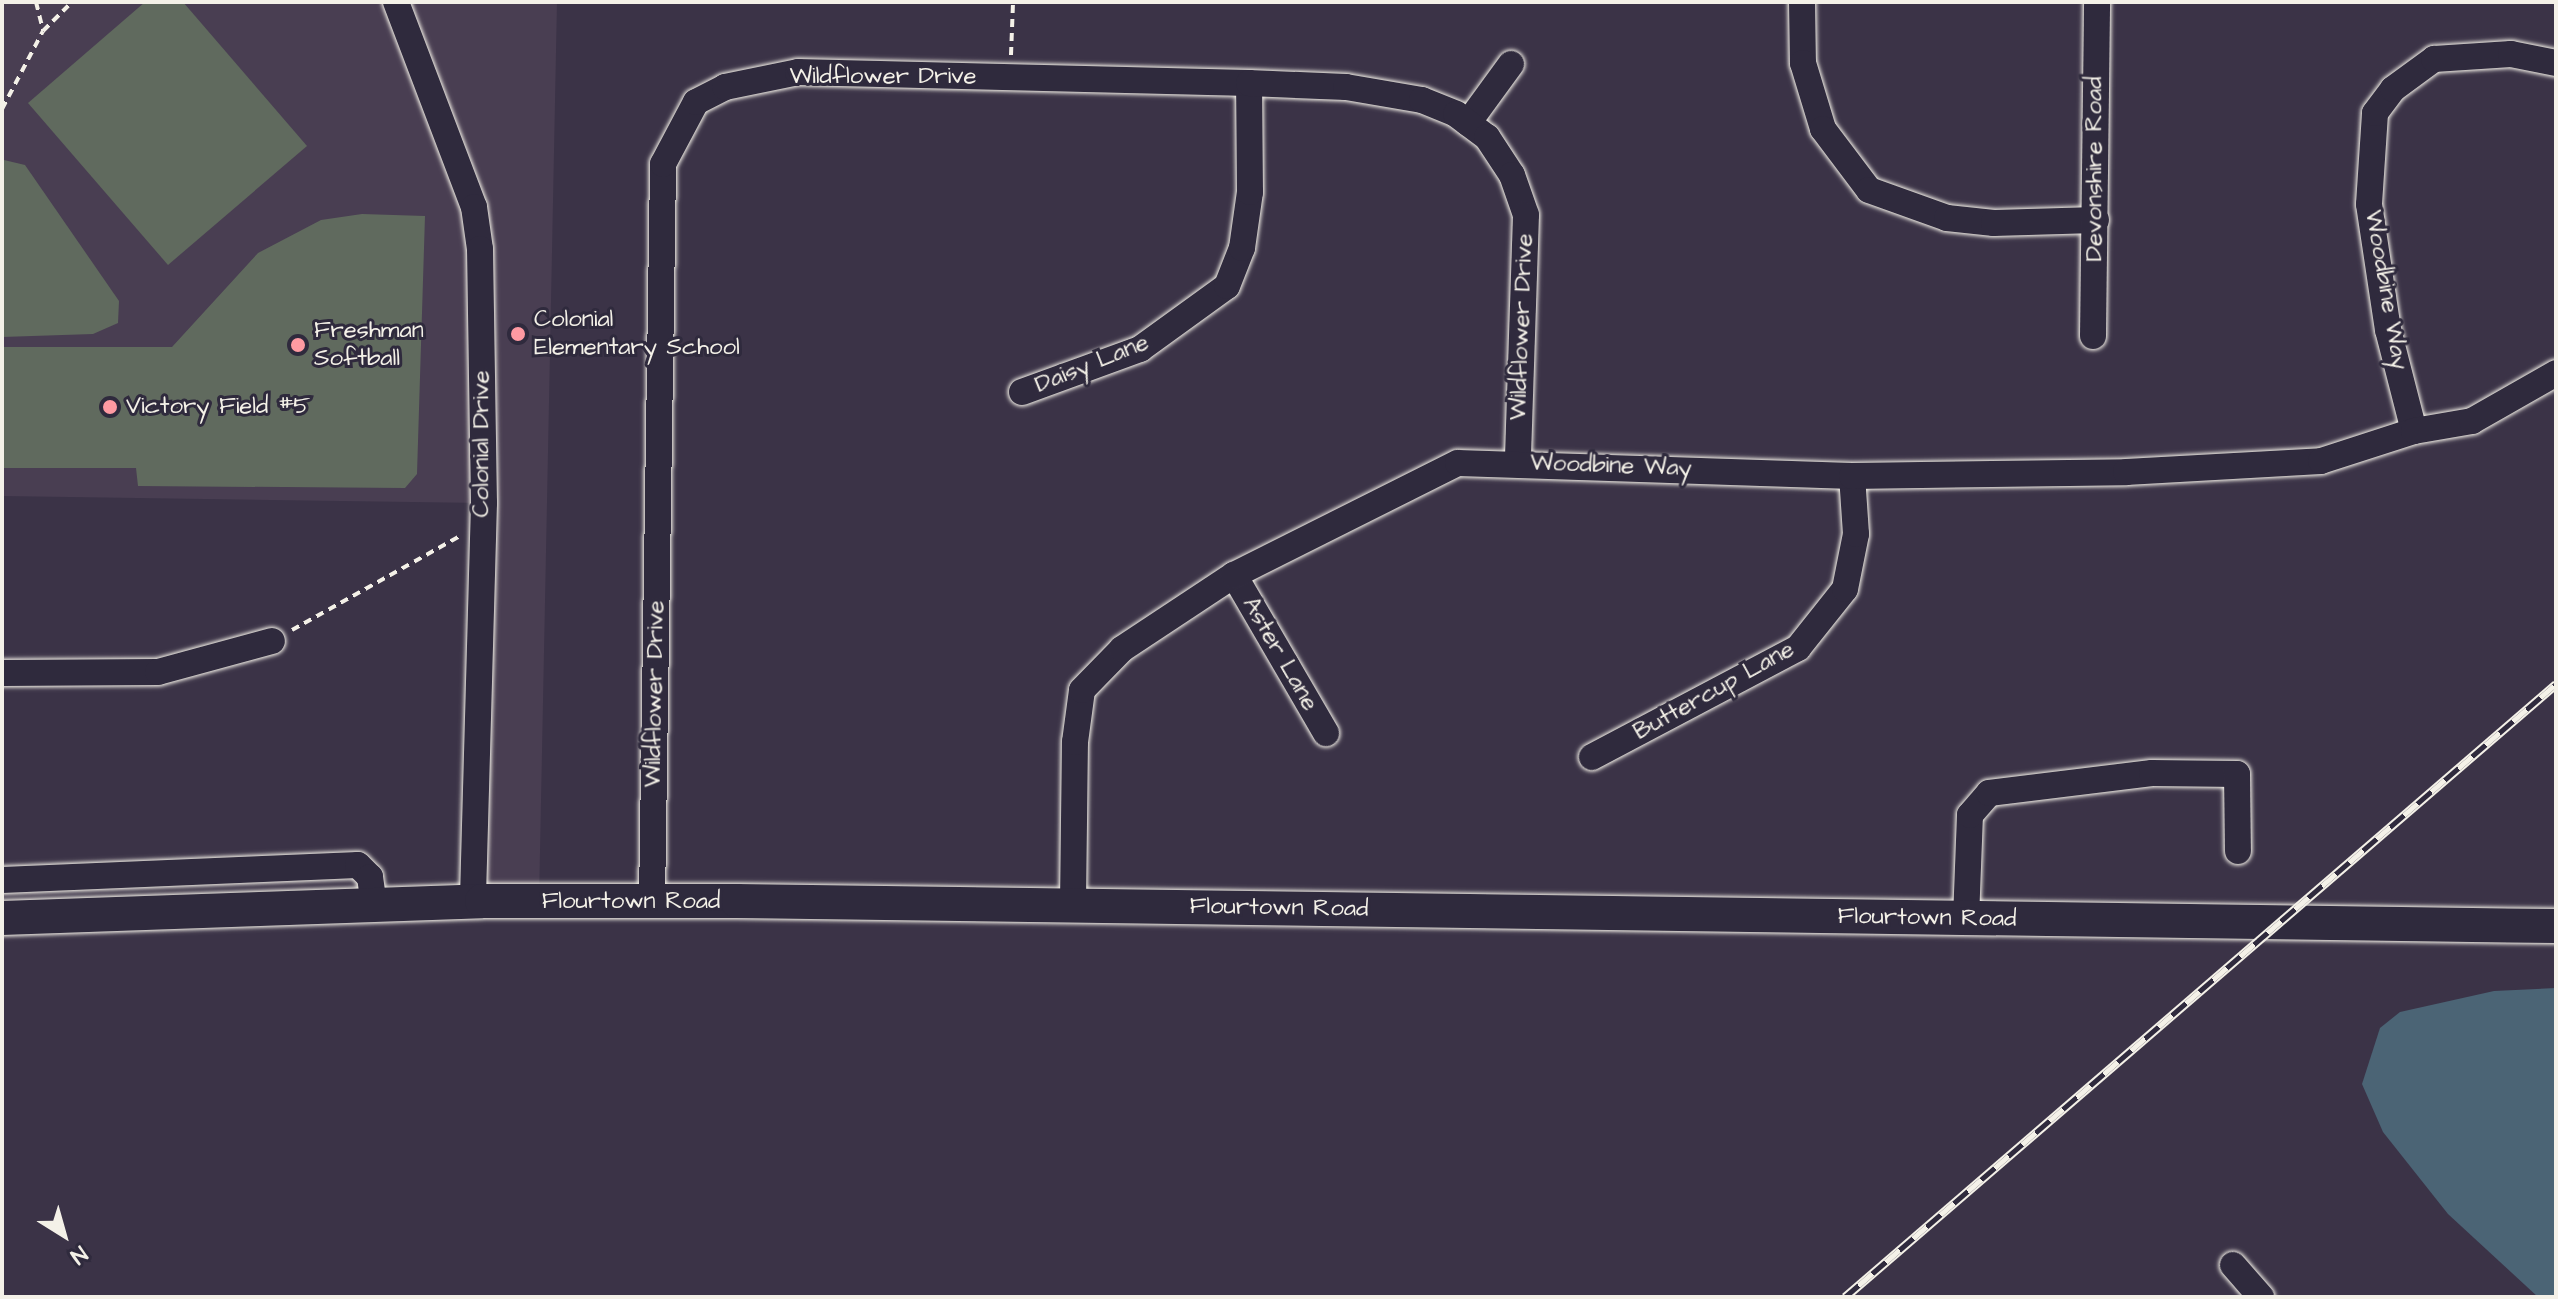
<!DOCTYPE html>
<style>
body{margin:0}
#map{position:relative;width:2558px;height:1299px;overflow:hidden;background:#3b3347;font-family:"Architects Daughter",sans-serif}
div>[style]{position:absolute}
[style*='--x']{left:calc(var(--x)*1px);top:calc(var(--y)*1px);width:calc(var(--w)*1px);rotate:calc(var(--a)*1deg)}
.built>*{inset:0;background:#493e52}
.green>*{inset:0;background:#606a5e}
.water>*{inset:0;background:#4b6475}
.path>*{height:4px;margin-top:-2px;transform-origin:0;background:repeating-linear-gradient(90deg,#f4f1e8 0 8px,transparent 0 14px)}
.roads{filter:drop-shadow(0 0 2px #f4f1e8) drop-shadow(0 0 2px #f4f1e8)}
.minor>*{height:26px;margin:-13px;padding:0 13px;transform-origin:13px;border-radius:13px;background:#2f2a3d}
.major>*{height:34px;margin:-17px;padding:0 17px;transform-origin:17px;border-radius:17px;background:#2f2a3d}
.rail>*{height:9px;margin-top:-4.5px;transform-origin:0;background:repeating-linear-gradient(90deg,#2f2a3d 0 18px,#f4f1e8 0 36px);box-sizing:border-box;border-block:2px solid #f4f1e8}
.dots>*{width:22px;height:22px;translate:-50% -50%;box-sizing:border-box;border:4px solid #2f2a3d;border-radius:50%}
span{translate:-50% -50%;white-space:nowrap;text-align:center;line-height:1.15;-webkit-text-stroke:6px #2f2a3d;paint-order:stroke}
.street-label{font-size:24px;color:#f4f1e8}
.poi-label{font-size:24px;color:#f4f1e8}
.left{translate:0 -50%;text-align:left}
.frame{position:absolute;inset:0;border:4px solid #f4f1e8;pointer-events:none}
.north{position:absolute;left:24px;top:1195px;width:80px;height:80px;-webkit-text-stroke:6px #2f2a3d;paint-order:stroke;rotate:143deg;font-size:22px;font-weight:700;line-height:32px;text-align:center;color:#f4f1e8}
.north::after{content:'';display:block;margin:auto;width:28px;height:36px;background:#f4f1e8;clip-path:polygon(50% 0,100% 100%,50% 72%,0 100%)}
</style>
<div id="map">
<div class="built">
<i style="clip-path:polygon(2px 2px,557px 2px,539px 902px,473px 901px,482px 503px,2px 496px)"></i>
</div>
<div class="green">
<i style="clip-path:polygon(145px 2px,183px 2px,307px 146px,168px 265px,28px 103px)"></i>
<i style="clip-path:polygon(4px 160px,25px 165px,119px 301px,118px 323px,93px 334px,2px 337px)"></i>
<i style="clip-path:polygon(362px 214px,425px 216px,417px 474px,405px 488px,138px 486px,136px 468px,2px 468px,2px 347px,172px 347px,258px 253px,321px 220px)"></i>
</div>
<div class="water">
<i style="clip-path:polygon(2556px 988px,2556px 1297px,2538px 1297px,2448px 1214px,2383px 1132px,2362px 1084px,2380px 1028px,2400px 1012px,2494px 991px)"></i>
</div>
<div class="path">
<i style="--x:36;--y:2;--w:30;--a:76"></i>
<i style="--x:1011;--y:55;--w:53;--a:-87.8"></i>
<i style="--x:2;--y:109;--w:88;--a:-62.3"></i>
<i style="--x:43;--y:31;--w:41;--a:-45"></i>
<i style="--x:292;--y:630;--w:195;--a:-29.2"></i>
</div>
<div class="roads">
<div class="minor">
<i style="--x:396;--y:2;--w:219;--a:69.2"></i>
<i style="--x:474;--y:207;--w:42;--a:81.9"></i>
<i style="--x:480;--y:249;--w:254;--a:89.1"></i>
<i style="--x:484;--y:503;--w:398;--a:91.6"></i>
<i style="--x:1802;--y:2;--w:61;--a:89.1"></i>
<i style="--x:1803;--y:63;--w:69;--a:73.1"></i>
<i style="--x:1823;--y:129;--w:76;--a:53"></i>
<i style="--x:1869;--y:190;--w:83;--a:19.7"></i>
<i style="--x:1947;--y:218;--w:47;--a:6.1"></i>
<i style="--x:1994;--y:223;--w:102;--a:-1.7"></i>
<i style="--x:1468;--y:123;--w:73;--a:-53.9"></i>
<i style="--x:2093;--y:336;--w:334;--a:-89.3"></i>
<i style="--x:1022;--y:392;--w:126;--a:-20"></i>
<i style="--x:1140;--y:349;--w:107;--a:-35.9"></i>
<i style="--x:1227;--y:286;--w:41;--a:-68.5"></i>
<i style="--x:1242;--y:248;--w:57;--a:-81.9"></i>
<i style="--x:1250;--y:192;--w:109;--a:-90.5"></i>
<i style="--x:2414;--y:431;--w:104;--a:-104.4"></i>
<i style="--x:2388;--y:330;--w:127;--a:-98.6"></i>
<i style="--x:2369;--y:204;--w:91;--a:-86.2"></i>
<i style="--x:2375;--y:113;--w:30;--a:-53"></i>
<i style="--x:2393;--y:89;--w:51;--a:-36.2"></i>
<i style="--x:2434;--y:59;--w:77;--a:-3.7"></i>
<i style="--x:2511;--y:54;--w:46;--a:11.3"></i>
<i style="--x:1234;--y:575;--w:183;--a:59.8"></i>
<i style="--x:2;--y:673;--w:156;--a:-0.4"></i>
<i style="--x:158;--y:672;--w:118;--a:-15.2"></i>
<i style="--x:1592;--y:757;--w:233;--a:-27.9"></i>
<i style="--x:1798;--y:648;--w:75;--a:-51.5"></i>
<i style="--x:1845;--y:589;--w:56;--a:-78.7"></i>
<i style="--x:1856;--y:534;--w:58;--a:-93.9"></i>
<i style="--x:2;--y:880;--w:356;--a:-2.4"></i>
<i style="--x:358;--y:865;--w:17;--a:45"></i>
<i style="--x:370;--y:877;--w:27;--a:82"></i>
<i style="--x:652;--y:901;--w:737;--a:-89.14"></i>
<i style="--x:663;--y:164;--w:70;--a:-62"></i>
<i style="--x:696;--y:102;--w:33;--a:-27"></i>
<i style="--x:725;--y:87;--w:75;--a:-11.6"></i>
<i style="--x:798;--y:72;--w:451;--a:1.4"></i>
<i style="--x:1249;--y:83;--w:97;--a:2.4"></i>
<i style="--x:1346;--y:87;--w:77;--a:9.7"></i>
<i style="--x:1422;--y:100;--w:37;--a:22"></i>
<i style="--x:1456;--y:114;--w:39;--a:37"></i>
<i style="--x:1487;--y:137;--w:45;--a:56.7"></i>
<i style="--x:1512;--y:175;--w:42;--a:70.7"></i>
<i style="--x:1526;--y:215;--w:247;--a:91.9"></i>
<i style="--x:1073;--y:903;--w:161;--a:-89.3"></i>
<i style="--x:1075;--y:742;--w:52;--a:-82.3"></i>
<i style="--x:1082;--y:690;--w:57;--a:-45.7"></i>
<i style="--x:1122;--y:649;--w:134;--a:-33.5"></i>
<i style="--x:1234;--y:575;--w:250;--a:-26.6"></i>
<i style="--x:1458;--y:463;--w:394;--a:1.9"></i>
<i style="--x:1852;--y:476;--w:274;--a:-0.8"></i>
<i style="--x:2126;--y:472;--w:195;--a:-3.2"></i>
<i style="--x:2321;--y:461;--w:98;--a:-17.9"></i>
<i style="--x:2414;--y:431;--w:59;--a:-9.8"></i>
<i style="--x:2472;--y:421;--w:97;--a:-29.7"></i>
<i style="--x:1966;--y:919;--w:104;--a:-87.8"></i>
<i style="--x:1970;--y:815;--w:29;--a:-49"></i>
<i style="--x:1989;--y:793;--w:164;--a:-7"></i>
<i style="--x:2152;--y:773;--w:85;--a:0.7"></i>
<i style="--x:2237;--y:774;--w:77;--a:89.3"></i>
<i style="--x:2233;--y:1265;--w:43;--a:48.8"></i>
</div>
<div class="major">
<i style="--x:2;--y:918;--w:480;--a:-2"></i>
<i style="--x:482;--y:901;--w:255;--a:0"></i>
<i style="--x:737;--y:901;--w:1819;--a:0.79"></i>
</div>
</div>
<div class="rail">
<i style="--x:1845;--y:1297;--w:939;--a:-40.77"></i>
</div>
<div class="dots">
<i style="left:518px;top:334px;background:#ff9aa2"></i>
<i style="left:298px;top:345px;background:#ff9aa2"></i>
<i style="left:110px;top:407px;background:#ff9aa2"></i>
</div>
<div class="street-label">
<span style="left:883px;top:77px">Wildflower Drive</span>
<span style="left:2095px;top:169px;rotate:-90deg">Devonshire Road</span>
<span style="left:2386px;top:290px;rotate:80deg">Woodbine Way</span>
<span style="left:1522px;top:327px;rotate:-88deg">Wildflower Drive</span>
<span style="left:1092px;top:364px;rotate:-22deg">Daisy Lane</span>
<span style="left:482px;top:444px;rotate:-90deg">Colonial Drive</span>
<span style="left:1611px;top:466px;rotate:2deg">Woodbine Way</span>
<span style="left:1280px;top:654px;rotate:60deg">Aster Lane</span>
<span style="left:1714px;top:691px;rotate:-29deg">Buttercup Lane</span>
<span style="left:655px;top:694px;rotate:-89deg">Wildflower Drive</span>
<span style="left:631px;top:902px">Flourtown Road</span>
<span style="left:1279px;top:908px;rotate:1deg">Flourtown Road</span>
<span style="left:1927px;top:918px;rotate:1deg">Flourtown Road</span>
</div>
<div class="poi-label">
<span class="left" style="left:534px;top:334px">Colonial<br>Elementary School</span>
<span class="left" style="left:314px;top:345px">Freshman<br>Softball</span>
<span class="left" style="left:126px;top:407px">Victory Field #5</span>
</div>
<div class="frame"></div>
<div class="north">N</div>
</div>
